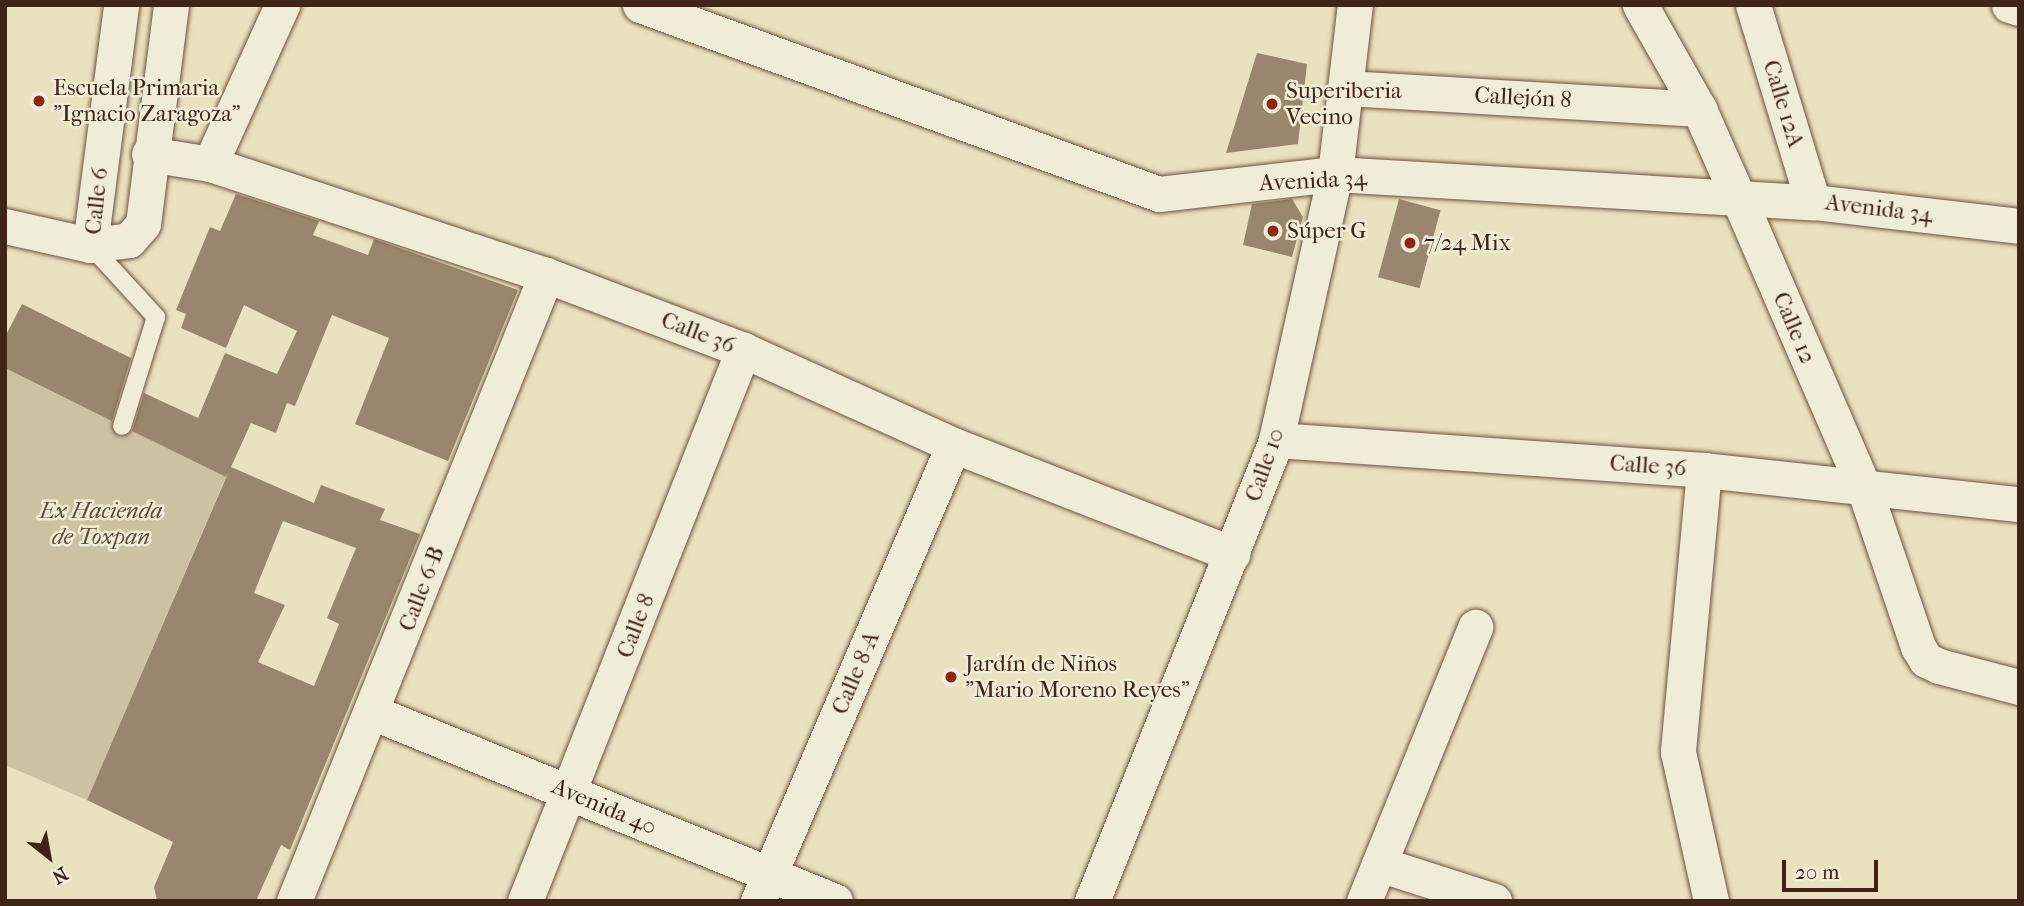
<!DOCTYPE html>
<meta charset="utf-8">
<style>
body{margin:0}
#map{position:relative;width:2024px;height:906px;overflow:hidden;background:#eae1c0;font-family:"IM FELL French Canon",serif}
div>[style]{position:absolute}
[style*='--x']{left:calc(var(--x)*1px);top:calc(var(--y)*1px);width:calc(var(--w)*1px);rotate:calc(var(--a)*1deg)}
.green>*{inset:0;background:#cdc1a3}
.building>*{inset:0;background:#98876e;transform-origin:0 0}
.roads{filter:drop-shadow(0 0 2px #6a5440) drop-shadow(0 0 2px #6a5440)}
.lane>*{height:18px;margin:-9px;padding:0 9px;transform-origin:9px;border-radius:9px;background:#f1ecd6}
.street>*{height:35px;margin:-17.5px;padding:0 17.5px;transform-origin:17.5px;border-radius:17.5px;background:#f1ecd6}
.dots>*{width:19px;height:19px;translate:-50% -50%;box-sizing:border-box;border:4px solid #f1ecd6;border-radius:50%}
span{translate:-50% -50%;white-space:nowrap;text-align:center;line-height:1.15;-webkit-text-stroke:5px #f1ecd6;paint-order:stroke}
.poi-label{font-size:23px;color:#3f2515}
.left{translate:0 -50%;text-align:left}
.street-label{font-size:23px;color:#3f2515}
.park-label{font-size:23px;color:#624c38;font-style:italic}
.frame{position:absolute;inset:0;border:7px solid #3f2515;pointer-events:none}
.north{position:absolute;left:14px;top:822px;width:70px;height:70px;-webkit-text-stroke:5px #f1ecd6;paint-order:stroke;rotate:149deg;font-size:19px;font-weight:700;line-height:28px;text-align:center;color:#3f2515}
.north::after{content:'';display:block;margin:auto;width:24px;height:32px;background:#3f2515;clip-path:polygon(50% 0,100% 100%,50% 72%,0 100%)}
.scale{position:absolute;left:1782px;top:860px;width:96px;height:32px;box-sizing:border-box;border:4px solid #3f2515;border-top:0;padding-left:9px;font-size:21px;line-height:24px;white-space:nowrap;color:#3f2515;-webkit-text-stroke:5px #f1ecd6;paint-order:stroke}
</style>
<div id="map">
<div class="green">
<i style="clip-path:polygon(5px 368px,226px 477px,87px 800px,5px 765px)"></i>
</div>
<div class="building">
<i style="clip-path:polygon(1257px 53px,1307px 64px,1298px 144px,1226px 153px)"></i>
<i style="clip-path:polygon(evenodd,236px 194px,319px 221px,313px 235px,368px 255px,374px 239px,518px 290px,448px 461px,355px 424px,389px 338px,332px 315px,295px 406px,287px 403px,276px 433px,251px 423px,231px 467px,314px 503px,321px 485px,385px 509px,380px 520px,420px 534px,290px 850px,281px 845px,256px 901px,157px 901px,154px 887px,173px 842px,87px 800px,229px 471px,226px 477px,132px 431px,144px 393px,198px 418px,225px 353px,277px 374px,297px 331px,244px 305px,226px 348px,181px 328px,186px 314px,176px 310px,187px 283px,210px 227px,220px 231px,236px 194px,283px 521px,356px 548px,327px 618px,339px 624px,314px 686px,258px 662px,285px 605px,254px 593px,283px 521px)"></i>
<i style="clip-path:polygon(1292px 199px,1303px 217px,1292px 257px,1243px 245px,1252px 204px)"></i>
<i style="left:1399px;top:199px;width:43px;height:81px;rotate:15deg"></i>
<i style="clip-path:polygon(22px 304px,131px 358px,112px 421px,5px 368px,5px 337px)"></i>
</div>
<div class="roads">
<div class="lane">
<i style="--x:90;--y:245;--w:98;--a:47.5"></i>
<i style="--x:156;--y:317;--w:114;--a:107.3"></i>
</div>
<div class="street">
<i style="--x:640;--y:5;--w:552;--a:20.01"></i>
<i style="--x:1159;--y:194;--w:177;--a:-6.5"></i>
<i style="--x:1335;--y:174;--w:479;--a:3.4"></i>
<i style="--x:1813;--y:202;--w:207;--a:6.6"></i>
<i style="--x:1640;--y:5;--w:120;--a:60.4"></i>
<i style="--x:1699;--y:109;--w:96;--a:66.1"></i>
<i style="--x:1738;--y:197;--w:317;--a:66.6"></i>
<i style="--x:1864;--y:488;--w:168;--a:71.2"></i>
<i style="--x:1918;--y:647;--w:15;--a:58"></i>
<i style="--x:1926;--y:660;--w:14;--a:25"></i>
<i style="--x:1939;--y:666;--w:83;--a:14.7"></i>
<i style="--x:1753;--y:5;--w:206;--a:73.1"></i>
<i style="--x:2009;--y:5;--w:10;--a:17"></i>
<i style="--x:1347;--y:88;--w:353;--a:3.4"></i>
<i style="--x:149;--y:154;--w:62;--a:9.3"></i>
<i style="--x:210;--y:164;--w:354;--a:18.3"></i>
<i style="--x:546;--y:275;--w:211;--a:20.8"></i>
<i style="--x:743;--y:350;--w:230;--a:24.3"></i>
<i style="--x:953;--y:445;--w:300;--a:21.3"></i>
<i style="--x:210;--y:164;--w:175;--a:-65.6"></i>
<i style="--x:5;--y:226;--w:87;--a:12.6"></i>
<i style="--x:90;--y:245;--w:39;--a:-7"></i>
<i style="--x:129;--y:240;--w:21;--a:-49"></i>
<i style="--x:143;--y:224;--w:221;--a:-82.7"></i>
<i style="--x:90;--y:245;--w:242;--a:-82.6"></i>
<i style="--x:1276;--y:440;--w:429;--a:4"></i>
<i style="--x:1704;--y:470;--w:317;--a:6.2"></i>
<i style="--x:1704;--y:470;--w:283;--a:95.3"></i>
<i style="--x:1678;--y:752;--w:153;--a:77.5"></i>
<i style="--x:374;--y:713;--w:498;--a:22.2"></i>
<i style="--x:1379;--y:864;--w:121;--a:17.8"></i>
<i style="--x:294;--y:901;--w:675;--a:-68.07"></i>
<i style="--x:525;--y:901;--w:593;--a:-68.41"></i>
<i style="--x:758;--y:901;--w:496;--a:-66.8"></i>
<i style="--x:1092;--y:901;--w:496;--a:-68.2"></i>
<i style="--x:1276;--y:440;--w:272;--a:-77.5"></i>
<i style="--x:1335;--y:174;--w:170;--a:-83.3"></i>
<i style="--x:1364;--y:901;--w:296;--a:-67.9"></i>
</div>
</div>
<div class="dots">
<i style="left:39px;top:101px;background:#8f2418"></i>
<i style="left:1272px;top:104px;background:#8f2418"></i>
<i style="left:1273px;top:231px;background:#8f2418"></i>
<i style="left:1410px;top:243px;background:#8f2418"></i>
<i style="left:951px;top:677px;background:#8f2418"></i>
</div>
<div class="poi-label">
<span class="left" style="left:53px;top:101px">Escuela Primaria<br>"Ignacio Zaragoza"</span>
<span class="left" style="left:1286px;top:104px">Superiberia<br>Vecino</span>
<span class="left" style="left:1287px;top:231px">Súper G</span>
<span class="left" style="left:1424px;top:243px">7/24 Mix</span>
<span class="left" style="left:965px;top:677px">Jardín de Niños<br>"Mario Moreno Reyes"</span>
</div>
<div class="street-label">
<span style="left:1523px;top:98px;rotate:3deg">Callejón 8</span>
<span style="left:1783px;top:104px;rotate:73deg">Calle 12A</span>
<span style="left:1313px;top:181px;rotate:-3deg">Avenida 34</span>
<span style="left:97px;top:201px;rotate:-84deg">Calle 6</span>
<span style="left:1879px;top:209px;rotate:7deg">Avenida 34</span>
<span style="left:1794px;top:328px;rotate:67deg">Calle 12</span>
<span style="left:698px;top:333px;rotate:21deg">Calle 36</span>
<span style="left:1265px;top:465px;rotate:-71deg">Calle 10</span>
<span style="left:1648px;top:466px;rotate:4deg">Calle 36</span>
<span style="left:422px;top:589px;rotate:-69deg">Calle 6-B</span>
<span style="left:636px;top:626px;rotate:-69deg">Calle 8</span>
<span style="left:856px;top:673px;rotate:-67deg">Calle 8-A</span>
<span style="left:604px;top:807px;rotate:23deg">Avenida 40</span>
</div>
<div class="park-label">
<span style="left:101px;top:524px">Ex Hacienda<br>de Toxpan</span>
</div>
<div class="frame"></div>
<div class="north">N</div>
<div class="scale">20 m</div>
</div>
